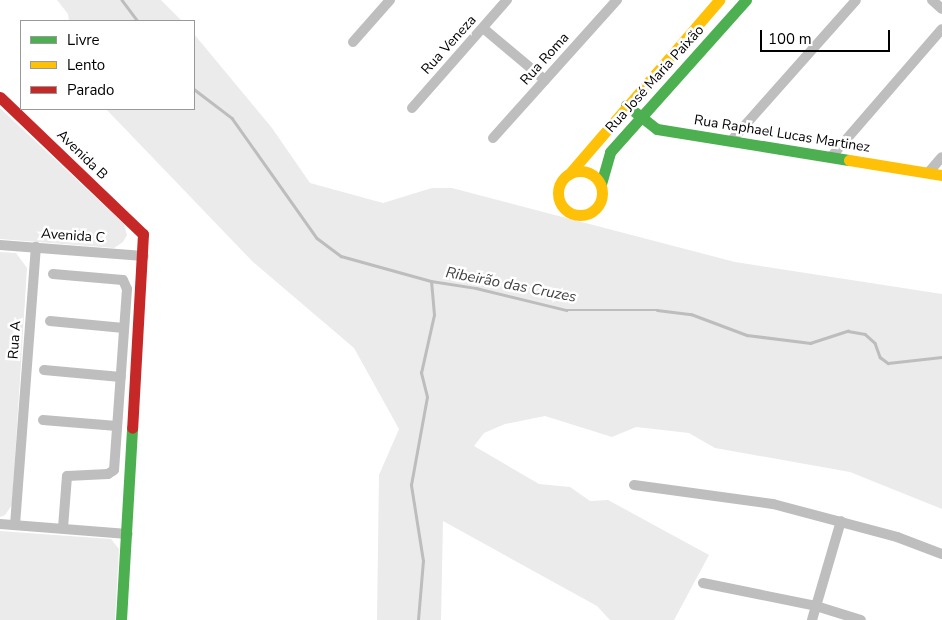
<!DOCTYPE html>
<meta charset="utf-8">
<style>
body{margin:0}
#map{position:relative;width:942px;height:620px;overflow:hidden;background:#fff;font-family:"Nunito Sans",sans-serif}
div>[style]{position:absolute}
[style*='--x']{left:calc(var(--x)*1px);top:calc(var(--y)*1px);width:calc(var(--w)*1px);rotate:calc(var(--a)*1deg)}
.green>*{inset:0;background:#ebebeb}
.stream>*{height:2.5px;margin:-1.25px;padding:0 1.25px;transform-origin:1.25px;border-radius:1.25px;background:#bdbdbd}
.street>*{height:10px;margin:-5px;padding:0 5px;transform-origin:5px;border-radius:5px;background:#bebebe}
.fast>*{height:11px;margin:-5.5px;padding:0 5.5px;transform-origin:5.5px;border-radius:5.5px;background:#4caf50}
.slow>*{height:11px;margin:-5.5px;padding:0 5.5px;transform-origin:5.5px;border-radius:5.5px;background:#ffc107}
.slow>.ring{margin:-5.5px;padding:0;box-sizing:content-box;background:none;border:11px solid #ffc107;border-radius:50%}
.jam>*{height:11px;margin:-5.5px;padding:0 5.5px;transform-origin:5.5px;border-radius:5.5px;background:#c62828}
span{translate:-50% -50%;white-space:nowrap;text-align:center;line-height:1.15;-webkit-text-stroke:5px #fff;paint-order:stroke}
.street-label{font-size:14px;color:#000}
.water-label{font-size:15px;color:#424242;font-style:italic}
.legend{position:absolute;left:20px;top:20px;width:175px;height:90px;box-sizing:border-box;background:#fff;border:1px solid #999;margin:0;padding:6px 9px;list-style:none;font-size:15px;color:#000}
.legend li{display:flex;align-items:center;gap:10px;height:25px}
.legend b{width:25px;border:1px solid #999}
.scale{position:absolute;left:760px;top:30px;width:130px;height:22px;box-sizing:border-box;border:2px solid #000;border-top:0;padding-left:6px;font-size:15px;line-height:18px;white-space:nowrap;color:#000;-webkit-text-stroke:4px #fff;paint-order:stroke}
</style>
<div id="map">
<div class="green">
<i style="clip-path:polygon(57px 0,161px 0,182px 21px,69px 21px,68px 14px)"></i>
<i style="clip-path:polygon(194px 34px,272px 128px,310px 183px,383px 203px,432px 188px,452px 188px,735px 262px,942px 294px,942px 509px,850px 472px,715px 448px,689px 433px,636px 427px,612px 437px,545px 416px,505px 424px,484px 433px,474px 446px,539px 484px,570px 487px,590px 501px,608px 500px,709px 555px,674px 620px,610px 620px,597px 606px,443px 521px,441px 620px,377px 620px,379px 475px,399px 429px,354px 348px,253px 262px,106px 109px,194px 109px)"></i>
<i style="clip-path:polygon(0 108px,124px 224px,127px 235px,123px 242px,114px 248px,0 239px)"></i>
<i style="clip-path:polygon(0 252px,16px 253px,27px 268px,12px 505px,5px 515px,0 517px)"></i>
<i style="clip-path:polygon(0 531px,111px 539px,119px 549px,115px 620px,0 620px)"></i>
</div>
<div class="stream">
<i style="--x:122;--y:0;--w:26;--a:53"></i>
<i style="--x:194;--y:89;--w:48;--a:37.3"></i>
<i style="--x:232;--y:118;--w:147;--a:54.7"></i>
<i style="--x:317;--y:238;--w:30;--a:37"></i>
<i style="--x:341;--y:256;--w:93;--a:15.5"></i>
<i style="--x:431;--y:281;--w:46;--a:8.8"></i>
<i style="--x:476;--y:288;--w:93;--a:13.7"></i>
<i style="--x:566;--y:310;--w:91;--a:0"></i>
<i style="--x:657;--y:310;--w:34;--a:7"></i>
<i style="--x:691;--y:314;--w:60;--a:20.6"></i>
<i style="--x:747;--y:335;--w:64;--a:7.2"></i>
<i style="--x:810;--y:343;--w:40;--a:-18"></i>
<i style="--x:848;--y:331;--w:17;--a:10"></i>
<i style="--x:865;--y:334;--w:13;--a:42"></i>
<i style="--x:875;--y:343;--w:15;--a:70"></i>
<i style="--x:880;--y:357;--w:10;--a:37"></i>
<i style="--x:888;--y:363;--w:54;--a:-6.3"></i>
<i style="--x:418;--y:620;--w:59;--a:-85.2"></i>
<i style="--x:423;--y:561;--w:77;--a:-99"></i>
<i style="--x:411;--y:485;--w:89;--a:-79.7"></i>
<i style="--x:427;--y:397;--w:25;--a:-104"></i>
<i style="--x:421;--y:373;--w:59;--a:-77.4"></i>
<i style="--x:434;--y:315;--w:33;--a:-95"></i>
</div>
<div class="street">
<i style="--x:932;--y:0;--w:13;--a:42"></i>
<i style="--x:483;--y:28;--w:81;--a:40"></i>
<i style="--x:353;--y:42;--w:56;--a:-48.6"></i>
<i style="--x:412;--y:108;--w:144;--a:-48.7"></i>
<i style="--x:493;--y:138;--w:186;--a:-48.1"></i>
<i style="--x:731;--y:141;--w:188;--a:-48.4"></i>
<i style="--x:831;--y:157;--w:169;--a:-49.1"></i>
<i style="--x:928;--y:173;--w:21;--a:-49"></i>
<i style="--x:0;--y:245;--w:144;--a:4.4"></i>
<i style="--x:53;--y:274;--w:70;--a:4.9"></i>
<i style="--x:123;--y:280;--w:10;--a:66"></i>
<i style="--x:127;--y:289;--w:181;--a:94.1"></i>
<i style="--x:114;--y:470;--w:7;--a:146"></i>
<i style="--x:108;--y:474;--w:41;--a:177.2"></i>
<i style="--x:67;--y:476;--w:52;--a:94.4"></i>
<i style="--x:50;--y:321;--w:74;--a:5.4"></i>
<i style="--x:44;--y:370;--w:77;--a:5.2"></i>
<i style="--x:43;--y:420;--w:74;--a:4.6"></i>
<i style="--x:634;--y:485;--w:140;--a:7.8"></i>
<i style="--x:773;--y:504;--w:128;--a:14.9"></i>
<i style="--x:897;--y:537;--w:48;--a:20.7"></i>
<i style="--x:0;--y:524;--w:128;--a:4.5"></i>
<i style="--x:15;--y:525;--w:279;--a:-85.7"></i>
<i style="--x:703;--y:583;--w:115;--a:11.5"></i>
<i style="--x:816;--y:606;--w:47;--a:17.3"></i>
<i style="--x:812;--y:620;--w:103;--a:-73.7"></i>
</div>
<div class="fast">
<i style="--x:626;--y:105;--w:39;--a:38"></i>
<i style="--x:657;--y:129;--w:194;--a:9.2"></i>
<i style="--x:601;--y:184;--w:33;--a:-74"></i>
<i style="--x:610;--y:152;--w:204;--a:-48.2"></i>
<i style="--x:121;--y:620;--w:192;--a:-86.7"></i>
</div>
<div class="slow">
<i style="--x:849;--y:160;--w:94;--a:9.2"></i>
<i class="ring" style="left:558px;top:171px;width:33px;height:33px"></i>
<i style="--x:569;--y:174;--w:230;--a:-49.2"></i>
</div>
<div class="jam">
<i style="--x:0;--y:97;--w:198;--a:43.8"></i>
<i style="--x:143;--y:234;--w:194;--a:93.2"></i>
</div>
<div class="street-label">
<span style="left:449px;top:45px;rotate:-48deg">Rua Veneza</span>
<span style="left:545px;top:59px;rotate:-48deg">Rua Roma</span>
<span style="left:655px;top:79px;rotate:-48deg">Rua José Maria Paixão</span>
<span style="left:782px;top:134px;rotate:9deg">Rua Raphael Lucas Martinez</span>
<span style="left:82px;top:155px;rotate:44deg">Avenida B</span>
<span style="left:73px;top:236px;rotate:4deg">Avenida C</span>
<span style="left:15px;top:340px;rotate:-86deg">Rua A</span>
</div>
<div class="water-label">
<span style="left:511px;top:285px;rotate:11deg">Ribeirão das Cruzes</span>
</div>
<ul class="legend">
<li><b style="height:6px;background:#4caf50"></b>Livre</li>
<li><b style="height:6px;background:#ffc107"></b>Lento</li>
<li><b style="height:6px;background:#c62828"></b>Parado</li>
</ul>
<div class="scale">100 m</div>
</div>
